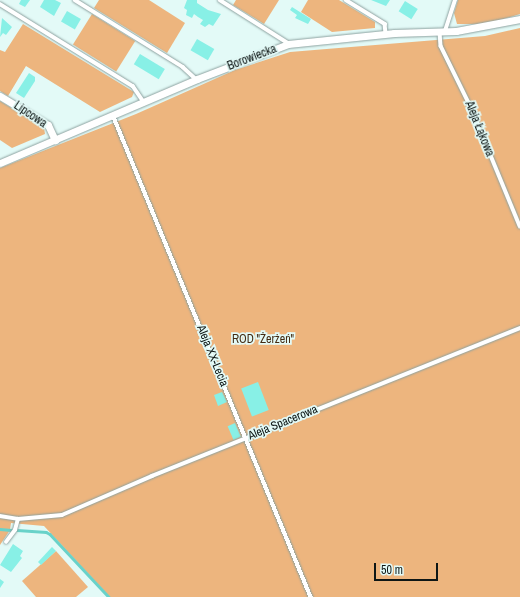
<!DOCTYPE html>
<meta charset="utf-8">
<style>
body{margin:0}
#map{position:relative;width:520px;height:597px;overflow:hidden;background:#e3faf7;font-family:"Archivo Narrow",sans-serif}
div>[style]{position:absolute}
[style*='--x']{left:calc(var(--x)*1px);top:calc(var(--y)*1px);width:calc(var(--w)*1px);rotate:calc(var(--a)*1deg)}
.green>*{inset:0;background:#edb57e;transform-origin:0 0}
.stream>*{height:2.5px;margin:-1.25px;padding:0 1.25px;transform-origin:1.25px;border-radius:1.25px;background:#69d2c9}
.building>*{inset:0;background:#88f0e6;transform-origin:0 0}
.roads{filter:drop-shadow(0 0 1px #8da2a0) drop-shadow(0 0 1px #8da2a0)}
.lane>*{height:3.5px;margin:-1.75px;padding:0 1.75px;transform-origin:1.75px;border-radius:1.75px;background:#fff}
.street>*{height:7px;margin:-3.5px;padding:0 3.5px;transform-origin:3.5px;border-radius:3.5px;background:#fff}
span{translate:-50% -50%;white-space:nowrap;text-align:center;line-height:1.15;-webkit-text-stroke:3.5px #e3faf7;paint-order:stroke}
.street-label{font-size:12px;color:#0e1615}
.park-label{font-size:12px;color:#432b12}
.scale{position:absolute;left:374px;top:563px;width:64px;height:18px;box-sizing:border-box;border:2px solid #0e1615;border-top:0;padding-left:5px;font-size:12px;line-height:14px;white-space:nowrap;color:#0e1615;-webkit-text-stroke:3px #e3faf7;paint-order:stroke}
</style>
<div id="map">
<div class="green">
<i style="clip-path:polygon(99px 0,149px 0,185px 23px,167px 53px,94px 8px)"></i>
<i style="clip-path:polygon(236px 0,279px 0,264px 24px,233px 5px)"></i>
<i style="clip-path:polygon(308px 0,339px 0,375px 22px,375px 28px,332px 32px,301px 12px)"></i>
<i style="clip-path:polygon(458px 0,520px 0,520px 14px,487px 24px,457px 24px,454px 13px)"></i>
<i style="left:92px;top:14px;width:51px;height:36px;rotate:32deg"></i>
<i style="clip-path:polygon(23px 24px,134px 92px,132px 97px,100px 112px,26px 66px,8px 96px,0 91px,0 50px,5px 52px)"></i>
<i style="clip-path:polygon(520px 28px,520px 597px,110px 597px,44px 526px,11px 523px,10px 530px,0 545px,0 168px,136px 114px,235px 70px,290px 52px,485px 36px)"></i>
<i style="clip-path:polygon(0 101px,44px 128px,45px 134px,12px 148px,0 140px)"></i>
<i style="clip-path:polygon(56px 551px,88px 587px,76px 597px,36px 597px,22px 581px)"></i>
</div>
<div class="stream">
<i style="--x:0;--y:529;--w:11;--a:5"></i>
<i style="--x:17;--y:530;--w:29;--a:4"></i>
<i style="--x:46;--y:532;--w:4;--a:27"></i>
<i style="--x:50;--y:534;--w:86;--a:46.9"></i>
</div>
<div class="building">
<i style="clip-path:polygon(21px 0,30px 0,25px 7px,19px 4px)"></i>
<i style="clip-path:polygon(44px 0,55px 0,61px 3px,54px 16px,40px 7px)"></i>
<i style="clip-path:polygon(187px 0,197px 0,197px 3px,208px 10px,221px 14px,213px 26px,209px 24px,205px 27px,200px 24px,203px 20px,198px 17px,194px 14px,192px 18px,186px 15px,187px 10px,184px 8px)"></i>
<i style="clip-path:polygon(371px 0,390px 0,386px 6px)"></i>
<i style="left:405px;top:1px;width:15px;height:12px;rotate:32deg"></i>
<i style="clip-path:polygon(292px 7px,311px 19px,308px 24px,295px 18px,297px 15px,290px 10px)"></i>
<i style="left:67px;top:11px;width:16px;height:12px;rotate:30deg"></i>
<i style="clip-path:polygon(2px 18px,12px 27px,6px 35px,3px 33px,0 37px)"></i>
<i style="left:197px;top:39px;width:20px;height:13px;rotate:30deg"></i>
<i style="left:140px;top:54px;width:29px;height:12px;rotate:31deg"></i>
<i style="clip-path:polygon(29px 73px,35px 77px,35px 81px,24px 98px,16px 93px)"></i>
<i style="left:258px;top:382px;width:30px;height:18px;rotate:69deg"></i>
<i style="clip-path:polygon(222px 392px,227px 402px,218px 406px,214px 395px)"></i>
<i style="left:235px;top:423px;width:15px;height:8px;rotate:67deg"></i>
<i style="clip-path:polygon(13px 544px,23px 551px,20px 556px,22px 558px,11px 572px,0 565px)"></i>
<i style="clip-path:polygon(52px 547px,56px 551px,41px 565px,38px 562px)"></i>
<i style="clip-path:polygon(0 579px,4px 582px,0 588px)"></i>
</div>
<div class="roads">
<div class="lane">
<i style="--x:75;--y:0;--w:127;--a:31.8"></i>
<i style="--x:183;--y:67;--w:18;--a:43"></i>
<i style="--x:220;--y:0;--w:80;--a:32.3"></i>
<i style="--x:346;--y:0;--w:46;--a:31.6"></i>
<i style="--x:385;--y:24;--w:9;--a:84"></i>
<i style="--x:0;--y:4;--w:156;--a:31.7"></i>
<i style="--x:133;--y:86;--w:18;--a:56"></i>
<i style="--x:445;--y:31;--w:33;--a:-72"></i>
<i style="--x:440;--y:32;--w:14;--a:86"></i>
<i style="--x:441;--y:46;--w:68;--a:63.8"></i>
<i style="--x:471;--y:107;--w:129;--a:67.6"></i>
<i style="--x:113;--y:115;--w:521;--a:67.67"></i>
<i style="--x:0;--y:516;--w:18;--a:9"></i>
<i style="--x:18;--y:519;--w:44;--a:-5.2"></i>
<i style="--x:62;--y:515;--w:98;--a:-23.4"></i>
<i style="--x:152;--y:476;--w:397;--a:-21.9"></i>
<i style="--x:6;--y:542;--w:15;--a:-53"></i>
<i style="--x:15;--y:530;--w:11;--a:-75"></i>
</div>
<div class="street">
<i style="--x:0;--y:96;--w:56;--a:31.1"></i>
<i style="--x:48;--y:125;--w:17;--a:65"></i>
<i style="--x:0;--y:163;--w:214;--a:-23.1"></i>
<i style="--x:197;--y:79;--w:97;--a:-21"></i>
<i style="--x:288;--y:44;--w:107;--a:-5.9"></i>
<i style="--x:394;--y:33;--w:62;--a:-1.8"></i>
<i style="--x:456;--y:31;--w:65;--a:-10.6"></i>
</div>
</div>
<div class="street-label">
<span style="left:252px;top:58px;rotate:-21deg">Borowiecka</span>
<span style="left:30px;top:115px;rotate:34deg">Lipcowa</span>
<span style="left:479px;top:129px;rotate:68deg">Aleja Łąkowa</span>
<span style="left:212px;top:356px;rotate:68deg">Aleja XX-Lecia</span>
<span style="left:283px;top:423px;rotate:-22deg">Aleja Spacerowa</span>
</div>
<div class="park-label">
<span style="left:263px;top:340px">ROD "Żerżeń"</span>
</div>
<div class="scale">50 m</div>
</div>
